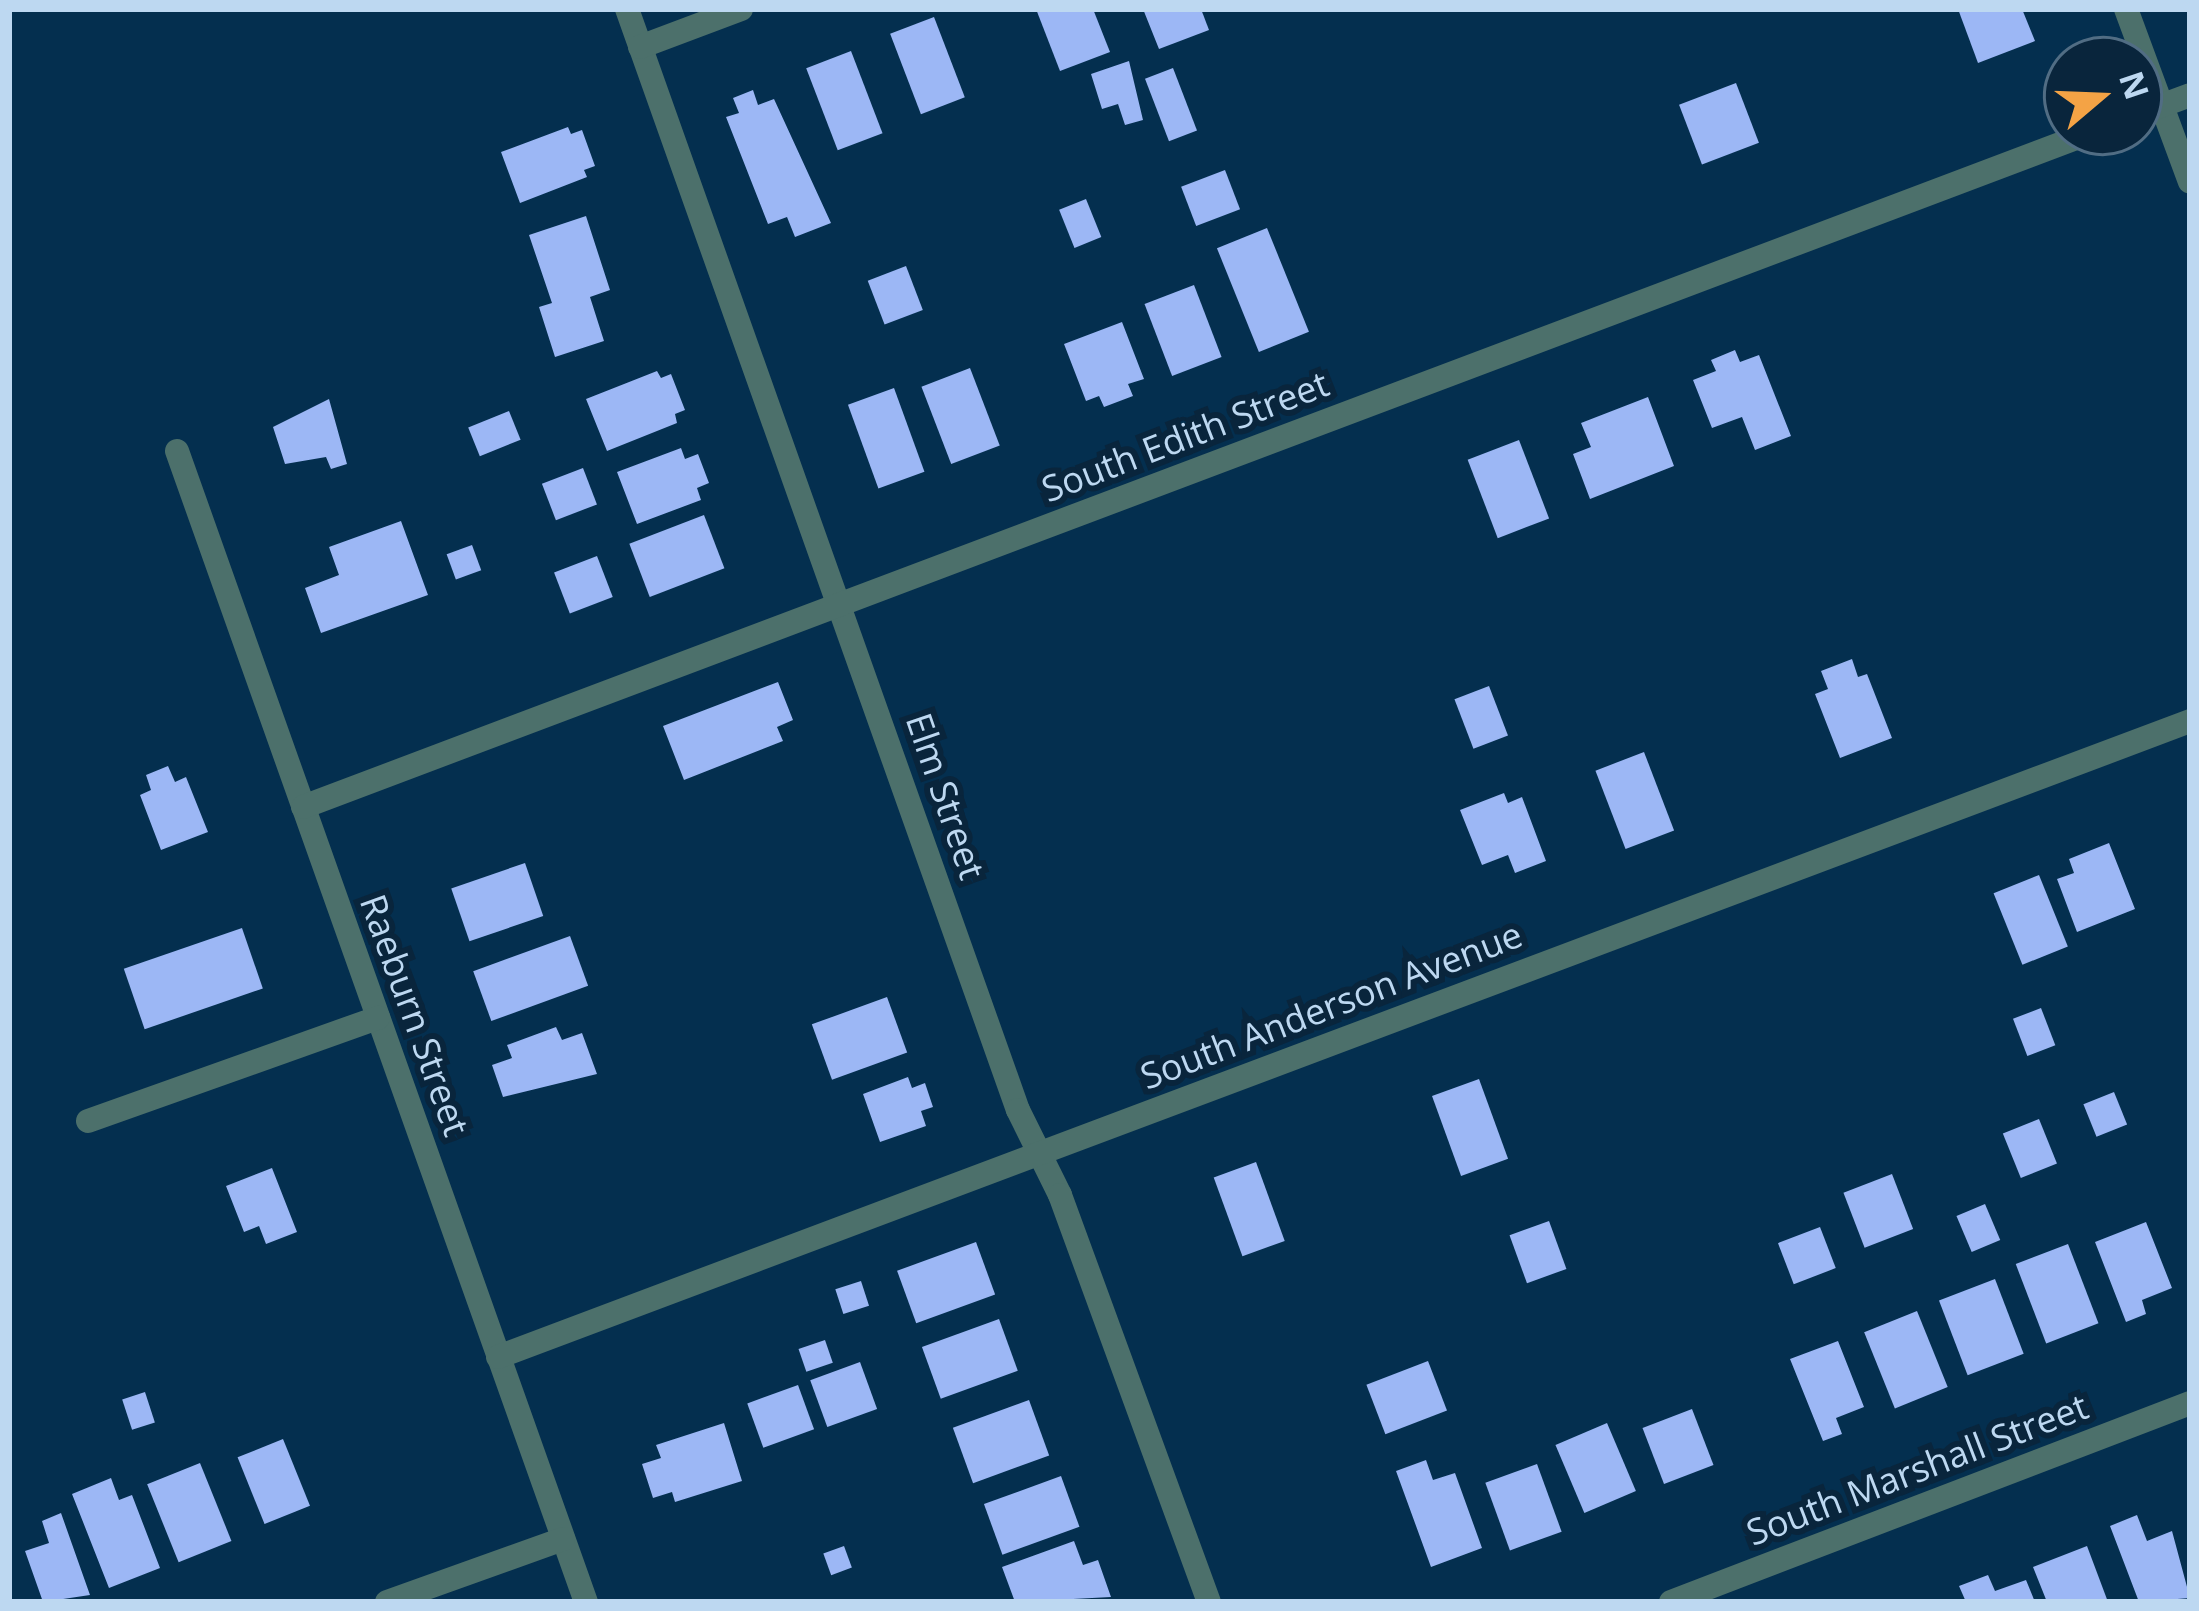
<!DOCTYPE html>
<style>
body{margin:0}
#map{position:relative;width:2199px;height:1611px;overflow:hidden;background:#042f4f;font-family:"Open Sans",sans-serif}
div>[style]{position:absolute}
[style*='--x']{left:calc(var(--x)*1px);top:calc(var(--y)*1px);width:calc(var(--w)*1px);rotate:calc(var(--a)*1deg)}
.building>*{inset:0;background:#9cb7f5;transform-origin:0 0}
.minor>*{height:24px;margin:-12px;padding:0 12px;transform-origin:12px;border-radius:12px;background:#4c706b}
span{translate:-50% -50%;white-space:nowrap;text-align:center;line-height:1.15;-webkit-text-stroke:12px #09253c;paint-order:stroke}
.street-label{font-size:36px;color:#bdd8f1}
.frame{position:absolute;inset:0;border:12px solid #bdd8f1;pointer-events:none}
.north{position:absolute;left:2043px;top:36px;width:120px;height:120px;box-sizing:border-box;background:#09253c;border:3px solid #516d84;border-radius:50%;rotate:71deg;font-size:33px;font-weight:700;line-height:48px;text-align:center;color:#bdd8f1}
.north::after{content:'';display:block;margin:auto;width:42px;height:54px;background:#f4a345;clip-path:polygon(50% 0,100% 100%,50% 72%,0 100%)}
</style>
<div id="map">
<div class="building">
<i style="clip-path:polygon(1036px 9px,1093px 9px,1110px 52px,1060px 71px)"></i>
<i style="clip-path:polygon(1143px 9px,1201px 9px,1209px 30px,1159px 49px)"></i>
<i style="clip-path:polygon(1958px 9px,2022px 9px,2035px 41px,1978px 63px)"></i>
<i style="left:934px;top:17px;width:86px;height:47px;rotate:69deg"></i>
<i style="left:851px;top:51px;width:88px;height:48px;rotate:69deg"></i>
<i style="clip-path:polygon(1129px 61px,1143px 120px,1125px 125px,1118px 104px,1102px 109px,1091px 74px)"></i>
<i style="left:1173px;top:68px;width:67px;height:30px;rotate:69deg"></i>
<i style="left:1736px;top:83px;width:64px;height:61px;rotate:69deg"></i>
<i style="clip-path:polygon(753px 90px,758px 105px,774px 99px,831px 223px,795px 237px,787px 217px,768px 224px,726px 117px,739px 113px,733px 98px)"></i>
<i style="clip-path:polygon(568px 127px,571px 134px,582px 130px,595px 166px,584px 170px,587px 177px,520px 203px,501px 152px)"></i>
<i style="left:1225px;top:170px;width:42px;height:47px;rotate:69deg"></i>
<i style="left:1086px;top:199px;width:41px;height:29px;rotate:68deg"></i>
<i style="clip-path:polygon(586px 216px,610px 290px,590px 297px,604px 341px,555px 357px,539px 307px,552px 303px,529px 235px)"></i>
<i style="left:1267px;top:228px;width:112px;height:54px;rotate:68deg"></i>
<i style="left:906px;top:266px;width:47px;height:41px;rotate:69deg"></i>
<i style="left:1194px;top:285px;width:77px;height:53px;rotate:69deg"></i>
<i style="clip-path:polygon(1122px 322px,1144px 379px,1128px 384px,1133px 396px,1104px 407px,1099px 396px,1086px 401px,1064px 344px)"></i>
<i style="clip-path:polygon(1735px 350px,1740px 362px,1759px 355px,1791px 436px,1755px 450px,1742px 417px,1712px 428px,1693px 380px,1716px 371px,1711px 360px)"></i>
<i style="left:970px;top:368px;width:83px;height:52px;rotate:69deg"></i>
<i style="clip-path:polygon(657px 371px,661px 378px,671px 374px,685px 410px,675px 414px,677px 423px,607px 451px,586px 399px)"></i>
<i style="left:894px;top:388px;width:89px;height:49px;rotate:70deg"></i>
<i style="clip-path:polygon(1648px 397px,1674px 466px,1590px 499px,1573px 454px,1591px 447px,1581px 423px)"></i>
<i style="clip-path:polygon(329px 399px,347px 464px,331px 469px,326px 457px,285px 464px,273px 427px)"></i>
<i style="left:509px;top:411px;width:31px;height:44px;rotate:68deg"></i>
<i style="left:1519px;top:440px;width:84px;height:55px;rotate:69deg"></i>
<i style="clip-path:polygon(681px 448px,685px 459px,698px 454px,709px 483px,697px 488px,701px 500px,637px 524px,617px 472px)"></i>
<i style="left:583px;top:468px;width:39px;height:44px;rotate:69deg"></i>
<i style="left:704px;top:515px;width:57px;height:80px;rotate:69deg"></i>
<i style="clip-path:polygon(401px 521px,428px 595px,321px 633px,305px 588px,339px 575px,329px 547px)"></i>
<i style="left:472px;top:545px;width:27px;height:27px;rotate:70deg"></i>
<i style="left:597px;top:556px;width:44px;height:46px;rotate:69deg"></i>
<i style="clip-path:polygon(1852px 659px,1858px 677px,1867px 674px,1892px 738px,1840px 758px,1815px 694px,1828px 689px,1821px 671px)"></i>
<i style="clip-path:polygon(778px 682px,793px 720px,777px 727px,783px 741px,684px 780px,663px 726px)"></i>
<i style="left:1489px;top:686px;width:53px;height:37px;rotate:69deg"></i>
<i style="left:1644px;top:752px;width:84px;height:52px;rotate:69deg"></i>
<i style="clip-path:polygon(168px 766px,175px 782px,186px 777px,208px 832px,161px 850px,140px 795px,151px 790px,146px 775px)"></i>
<i style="clip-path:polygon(1504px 793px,1508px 803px,1522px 797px,1546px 861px,1515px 873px,1508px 855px,1482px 865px,1460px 810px)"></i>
<i style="clip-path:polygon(2109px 843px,2135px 909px,2077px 932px,2057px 879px,2074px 873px,2069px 859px)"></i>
<i style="left:525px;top:863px;width:56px;height:78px;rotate:71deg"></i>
<i style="left:2039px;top:875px;width:77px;height:49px;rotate:68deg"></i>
<i style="left:242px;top:928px;width:64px;height:125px;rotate:71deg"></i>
<i style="left:570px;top:936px;width:53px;height:103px;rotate:70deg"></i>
<i style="left:887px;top:997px;width:59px;height:80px;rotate:70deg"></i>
<i style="left:2041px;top:1008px;width:40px;height:30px;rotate:69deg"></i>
<i style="clip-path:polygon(556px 1027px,562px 1040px,582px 1033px,597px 1074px,503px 1097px,492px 1065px,512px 1058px,507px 1045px)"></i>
<i style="clip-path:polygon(908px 1077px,912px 1088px,925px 1083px,933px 1107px,921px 1111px,926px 1126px,880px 1142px,863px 1094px)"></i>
<i style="left:1479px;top:1079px;width:85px;height:50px;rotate:70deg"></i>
<i style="left:2114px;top:1092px;width:35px;height:33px;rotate:68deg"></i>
<i style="left:2039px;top:1119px;width:48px;height:39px;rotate:68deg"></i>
<i style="left:1256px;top:1162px;width:84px;height:45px;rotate:70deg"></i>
<i style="clip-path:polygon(272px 1168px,297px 1232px,266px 1244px,259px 1226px,244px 1232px,226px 1186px)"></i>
<i style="left:1892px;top:1174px;width:59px;height:52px;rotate:69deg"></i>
<i style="left:1985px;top:1204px;width:39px;height:31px;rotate:67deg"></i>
<i style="left:1549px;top:1221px;width:51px;height:42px;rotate:70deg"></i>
<i style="clip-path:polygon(2146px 1222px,2172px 1288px,2142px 1300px,2146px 1314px,2126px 1322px,2095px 1242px)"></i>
<i style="left:1820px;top:1227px;width:44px;height:45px;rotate:69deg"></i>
<i style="left:976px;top:1242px;width:56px;height:84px;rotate:70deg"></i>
<i style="left:2068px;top:1244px;width:85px;height:56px;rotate:69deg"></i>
<i style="left:1995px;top:1279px;width:80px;height:60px;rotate:69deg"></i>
<i style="left:861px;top:1281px;width:26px;height:27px;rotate:72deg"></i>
<i style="left:1917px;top:1311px;width:82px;height:57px;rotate:68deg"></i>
<i style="left:999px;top:1319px;width:55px;height:82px;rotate:70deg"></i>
<i style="left:825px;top:1340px;width:24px;height:28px;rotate:71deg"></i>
<i style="clip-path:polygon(1838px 1341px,1864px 1407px,1836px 1418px,1842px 1434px,1823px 1441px,1790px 1359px)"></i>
<i style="left:1428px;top:1361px;width:53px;height:66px;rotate:69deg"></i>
<i style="left:860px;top:1362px;width:50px;height:53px;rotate:70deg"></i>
<i style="left:798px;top:1385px;width:47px;height:54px;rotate:70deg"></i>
<i style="left:145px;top:1392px;width:32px;height:24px;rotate:72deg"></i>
<i style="left:1029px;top:1400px;width:59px;height:81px;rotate:70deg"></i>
<i style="left:1692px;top:1409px;width:60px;height:53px;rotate:69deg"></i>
<i style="clip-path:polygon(724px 1423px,742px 1481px,675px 1502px,672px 1492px,653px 1498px,642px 1464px,661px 1458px,656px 1445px)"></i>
<i style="left:1607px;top:1423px;width:74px;height:56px;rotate:67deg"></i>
<i style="left:283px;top:1439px;width:72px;height:49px;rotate:68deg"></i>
<i style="clip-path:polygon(1426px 1460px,1433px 1480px,1455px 1473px,1482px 1548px,1431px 1567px,1396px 1471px)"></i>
<i style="left:200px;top:1463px;width:84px;height:57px;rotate:68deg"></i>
<i style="left:1537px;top:1464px;width:72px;height:55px;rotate:70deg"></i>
<i style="left:1061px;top:1476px;width:54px;height:82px;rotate:70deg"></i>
<i style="clip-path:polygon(111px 1478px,119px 1500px,132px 1495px,160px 1568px,109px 1588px,72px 1494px)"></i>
<i style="clip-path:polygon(61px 1513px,90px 1595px,43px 1602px,25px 1551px,49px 1543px,42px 1521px)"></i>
<i style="clip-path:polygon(2137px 1515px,2147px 1541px,2172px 1531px,2190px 1598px,2139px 1602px,2110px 1526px)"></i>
<i style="clip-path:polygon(1074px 1541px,1083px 1565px,1098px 1560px,1111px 1597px,1015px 1602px,1002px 1567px)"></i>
<i style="left:844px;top:1546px;width:23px;height:22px;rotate:70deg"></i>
<i style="clip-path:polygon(2087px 1546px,2108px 1602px,2047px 1602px,2033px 1567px)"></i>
<i style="clip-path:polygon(1988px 1575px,1995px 1591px,2026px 1580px,2035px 1602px,1966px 1602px,1959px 1586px)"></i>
</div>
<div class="minor">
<i style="--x:627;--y:9;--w:1168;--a:70.45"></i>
<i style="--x:1018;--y:1110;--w:95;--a:63.7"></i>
<i style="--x:1060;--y:1195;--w:433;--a:69.9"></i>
<i style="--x:2126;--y:9;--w:184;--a:69.7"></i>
<i style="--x:640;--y:47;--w:108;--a:-20.6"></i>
<i style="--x:2139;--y:114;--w:54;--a:-20.4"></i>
<i style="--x:177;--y:451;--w:1222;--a:70.44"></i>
<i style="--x:303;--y:807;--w:1912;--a:-20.67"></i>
<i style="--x:88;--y:1121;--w:308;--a:-19.6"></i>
<i style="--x:498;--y:1357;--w:1808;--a:-20.6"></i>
<i style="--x:387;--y:1602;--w:187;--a:-19.7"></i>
<i style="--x:1671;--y:1602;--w:556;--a:-20.98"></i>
</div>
<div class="street-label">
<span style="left:1185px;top:436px;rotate:-21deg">South Edith Street</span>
<span style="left:946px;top:796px;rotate:71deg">Elm Street</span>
<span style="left:1331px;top:1005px;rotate:-21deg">South Anderson Avenue</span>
<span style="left:415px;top:1015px;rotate:70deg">Raeburn Street</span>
<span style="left:1917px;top:1469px;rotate:-21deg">South Marshall Street</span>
</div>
<div class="frame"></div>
<div class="north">N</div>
</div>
